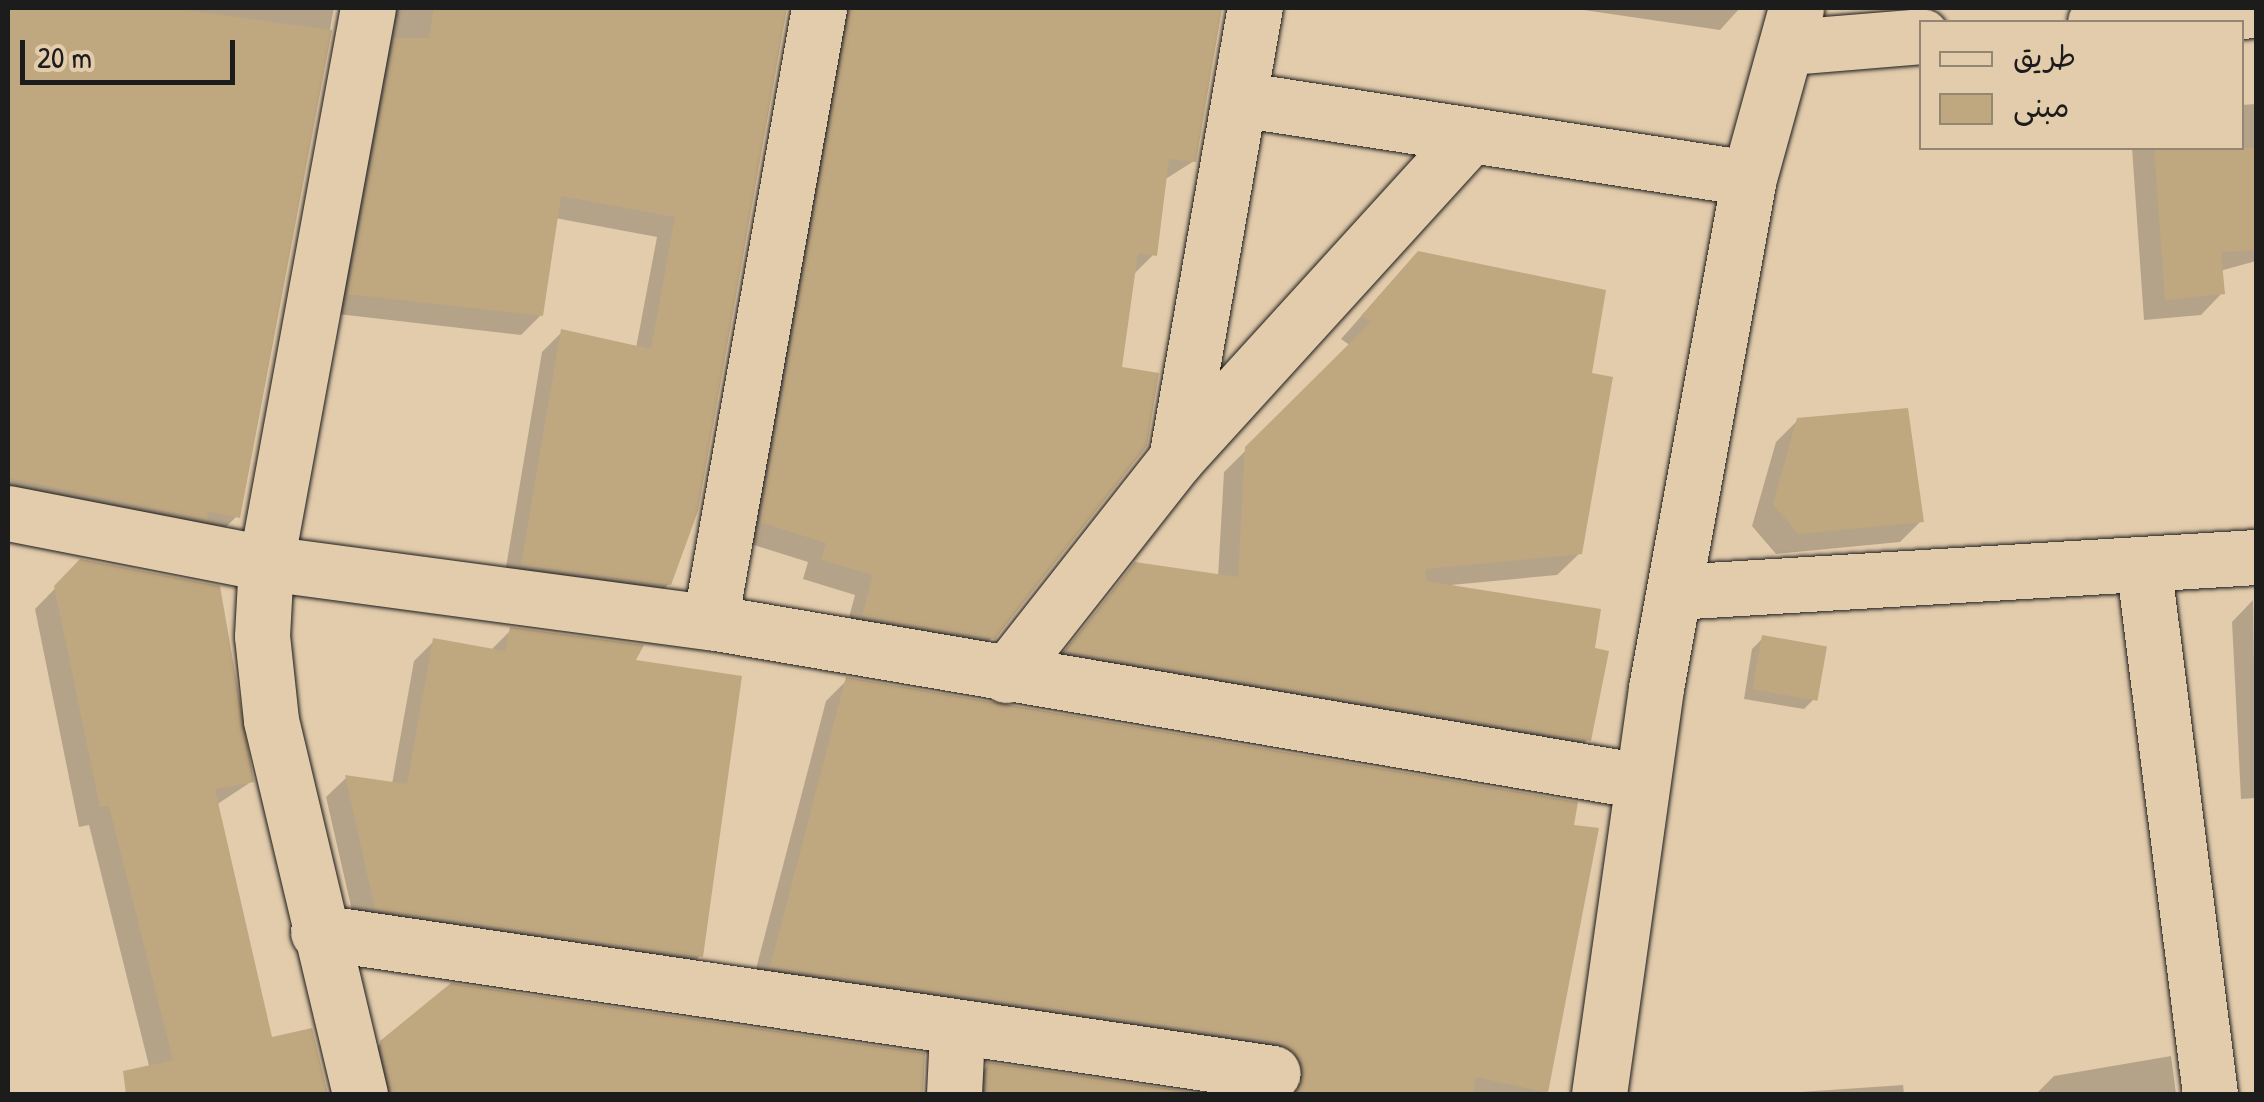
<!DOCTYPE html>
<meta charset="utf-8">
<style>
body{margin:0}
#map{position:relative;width:2264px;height:1102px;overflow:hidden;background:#e3ccac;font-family:"Patrick Hand","Playpen Sans Arabic",sans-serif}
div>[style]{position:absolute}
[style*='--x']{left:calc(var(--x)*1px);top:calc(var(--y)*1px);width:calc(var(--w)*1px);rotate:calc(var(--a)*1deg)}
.shadow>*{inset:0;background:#0003}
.building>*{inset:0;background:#bfa780;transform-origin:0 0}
.roads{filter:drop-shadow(0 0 2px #1c1c1c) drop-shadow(0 0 2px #1c1c1c)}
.minor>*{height:55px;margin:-27.5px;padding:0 27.5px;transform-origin:27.5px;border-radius:27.5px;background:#e3ccac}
span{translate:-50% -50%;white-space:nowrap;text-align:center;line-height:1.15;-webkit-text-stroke:9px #e3ccac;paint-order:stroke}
.frame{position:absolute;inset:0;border:10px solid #1c1c1c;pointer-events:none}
.legend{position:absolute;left:1919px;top:20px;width:325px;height:130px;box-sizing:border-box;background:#e3ccac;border:2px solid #938672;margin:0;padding:12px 18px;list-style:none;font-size:30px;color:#1c1c1c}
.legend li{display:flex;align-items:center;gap:20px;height:50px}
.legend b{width:50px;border:2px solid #938672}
.scale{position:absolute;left:20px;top:40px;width:215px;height:45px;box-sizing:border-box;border:5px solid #1c1c1c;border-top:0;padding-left:12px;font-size:30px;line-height:35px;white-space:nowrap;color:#1c1c1c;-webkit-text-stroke:8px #e3ccac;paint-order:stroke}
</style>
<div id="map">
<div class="shadow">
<i style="clip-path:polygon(8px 8px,334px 8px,237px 516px,217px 536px,8px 501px)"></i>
<i style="clip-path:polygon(371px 8px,785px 8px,696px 510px,669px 584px,648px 604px,503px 585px,542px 352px,562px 332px,636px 348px,657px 237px,555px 218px,541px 315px,521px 335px,329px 313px)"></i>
<i style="clip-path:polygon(822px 8px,1222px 8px,1194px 161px,1164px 180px,1154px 254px,1134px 274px,993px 637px,972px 658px,844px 636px,855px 595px,803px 579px,808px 562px,741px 541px)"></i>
<i style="clip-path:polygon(1570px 8px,1740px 8px,1720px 30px)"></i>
<i style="clip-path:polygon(2256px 104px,2256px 261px,2220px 271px,2222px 293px,2201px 315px,2144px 320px,2132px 148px,2242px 148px,2242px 105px)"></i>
<i style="clip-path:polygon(1396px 277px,1589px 375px,1580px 553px,1557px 575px,1451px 585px,1592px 650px,1588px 739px,1566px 762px,1046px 673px,1136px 564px,1218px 577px,1224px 472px,1351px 346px,1341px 339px)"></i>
<i style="clip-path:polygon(1798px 420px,1921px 521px,1900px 542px,1776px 554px,1752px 526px,1776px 442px)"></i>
<i style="clip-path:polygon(81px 562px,251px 782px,216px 805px,271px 1040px,310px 1030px,326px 1094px,156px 1094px,89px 825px,79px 827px,35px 609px)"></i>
<i style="clip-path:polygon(2253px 600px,2256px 798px,2241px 799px,2232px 622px)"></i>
<i style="clip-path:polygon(511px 630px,633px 662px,700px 956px,680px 976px,356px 928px,326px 797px,346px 778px,392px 784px,414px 661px,434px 641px,490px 651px)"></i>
<i style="clip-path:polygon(1763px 638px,1815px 698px,1804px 709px,1744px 699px,1752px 649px)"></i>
<i style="clip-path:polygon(847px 680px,1596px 831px,1544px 1094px,1281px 1094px,751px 988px,826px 701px)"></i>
<i style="clip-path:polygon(381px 1043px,922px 1055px,923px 1094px,364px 1094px,360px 1064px)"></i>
<i style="clip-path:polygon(2171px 1056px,2176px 1094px,2036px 1094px,2054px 1076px)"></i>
<i style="clip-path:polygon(988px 1065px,1187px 1094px,966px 1094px)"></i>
<i style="clip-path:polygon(1903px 1085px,1904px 1094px,1769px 1094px)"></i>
</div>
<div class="building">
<i style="clip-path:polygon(8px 8px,169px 8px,332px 30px,240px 518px,207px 511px,208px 520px,8px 478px)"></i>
<i style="clip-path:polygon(434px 8px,787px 8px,698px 511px,671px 585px,521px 565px,561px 329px,651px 349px,675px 217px,561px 196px,543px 316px,347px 294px,394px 38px,429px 38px)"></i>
<i style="clip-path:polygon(849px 8px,1222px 8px,1196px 162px,1169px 159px,1157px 256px,1138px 253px,1122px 367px,1159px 373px,1147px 446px,995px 639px,862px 616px,873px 575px,821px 560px,826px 543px,760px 522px)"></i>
<i style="clip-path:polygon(2154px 148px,2256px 148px,2256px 250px,2221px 252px,2225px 294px,2165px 300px)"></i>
<i style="clip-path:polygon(1418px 251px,1606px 290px,1592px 373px,1613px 377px,1582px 554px,1426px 569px,1426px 581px,1601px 609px,1595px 648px,1609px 651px,1591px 741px,1065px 651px,1135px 562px,1238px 577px,1245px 447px,1371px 322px,1361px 316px)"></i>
<i style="clip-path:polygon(1908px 408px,1924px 522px,1798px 534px,1773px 504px,1797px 418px)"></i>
<i style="clip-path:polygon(80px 559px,220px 586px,254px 782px,215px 789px,272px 1037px,312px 1028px,328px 1094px,126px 1094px,123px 1071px,173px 1060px,109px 806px,100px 807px,54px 586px)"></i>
<i style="clip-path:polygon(510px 627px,644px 645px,636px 660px,742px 676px,703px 957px,375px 909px,345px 775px,407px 784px,433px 638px,505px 651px)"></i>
<i style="left:1762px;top:635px;width:66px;height:55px;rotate:10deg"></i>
<i style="clip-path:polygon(846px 677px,1578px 802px,1574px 825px,1599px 828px,1548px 1093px,1476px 1077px,1473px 1094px,1295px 1094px,1302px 1062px,1278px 1042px,770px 967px)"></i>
<i style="clip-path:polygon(451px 983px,925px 1053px,923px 1094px,390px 1094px,380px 1041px)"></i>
<i style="clip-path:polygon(987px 1062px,1205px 1094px,985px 1094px)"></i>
</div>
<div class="roads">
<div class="minor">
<i style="--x:2095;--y:22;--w:161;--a:-4.3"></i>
<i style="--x:1789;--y:47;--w:133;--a:-4.7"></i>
<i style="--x:1239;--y:99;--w:516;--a:8.81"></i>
<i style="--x:1176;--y:459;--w:458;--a:-80.1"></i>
<i style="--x:8;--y:513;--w:263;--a:11"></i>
<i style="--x:266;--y:563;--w:448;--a:7.6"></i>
<i style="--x:710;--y:622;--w:944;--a:9.69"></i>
<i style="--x:2144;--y:570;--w:528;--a:82.82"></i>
<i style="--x:1674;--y:592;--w:583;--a:-3.44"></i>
<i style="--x:710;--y:622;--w:624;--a:-79.93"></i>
<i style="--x:1006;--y:675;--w:275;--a:-51.8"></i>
<i style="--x:1176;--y:459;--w:437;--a:-47.7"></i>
<i style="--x:318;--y:932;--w:965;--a:8.4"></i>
<i style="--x:360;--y:1094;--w:384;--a:-103.4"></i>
<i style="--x:271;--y:720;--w:84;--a:-96.1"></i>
<i style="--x:262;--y:636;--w:73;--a:-86.9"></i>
<i style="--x:266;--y:563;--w:564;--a:-79.59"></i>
<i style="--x:954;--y:1094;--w:61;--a:-87.2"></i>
<i style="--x:1599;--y:1094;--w:410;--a:-82"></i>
<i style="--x:1656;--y:688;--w:518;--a:-79.67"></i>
<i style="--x:1749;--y:178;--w:176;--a:-74.5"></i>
</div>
</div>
<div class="frame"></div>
<ul class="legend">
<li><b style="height:12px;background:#e3ccac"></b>طريق</li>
<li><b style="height:28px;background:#bfa780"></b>مبنى</li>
</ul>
<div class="scale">20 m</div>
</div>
